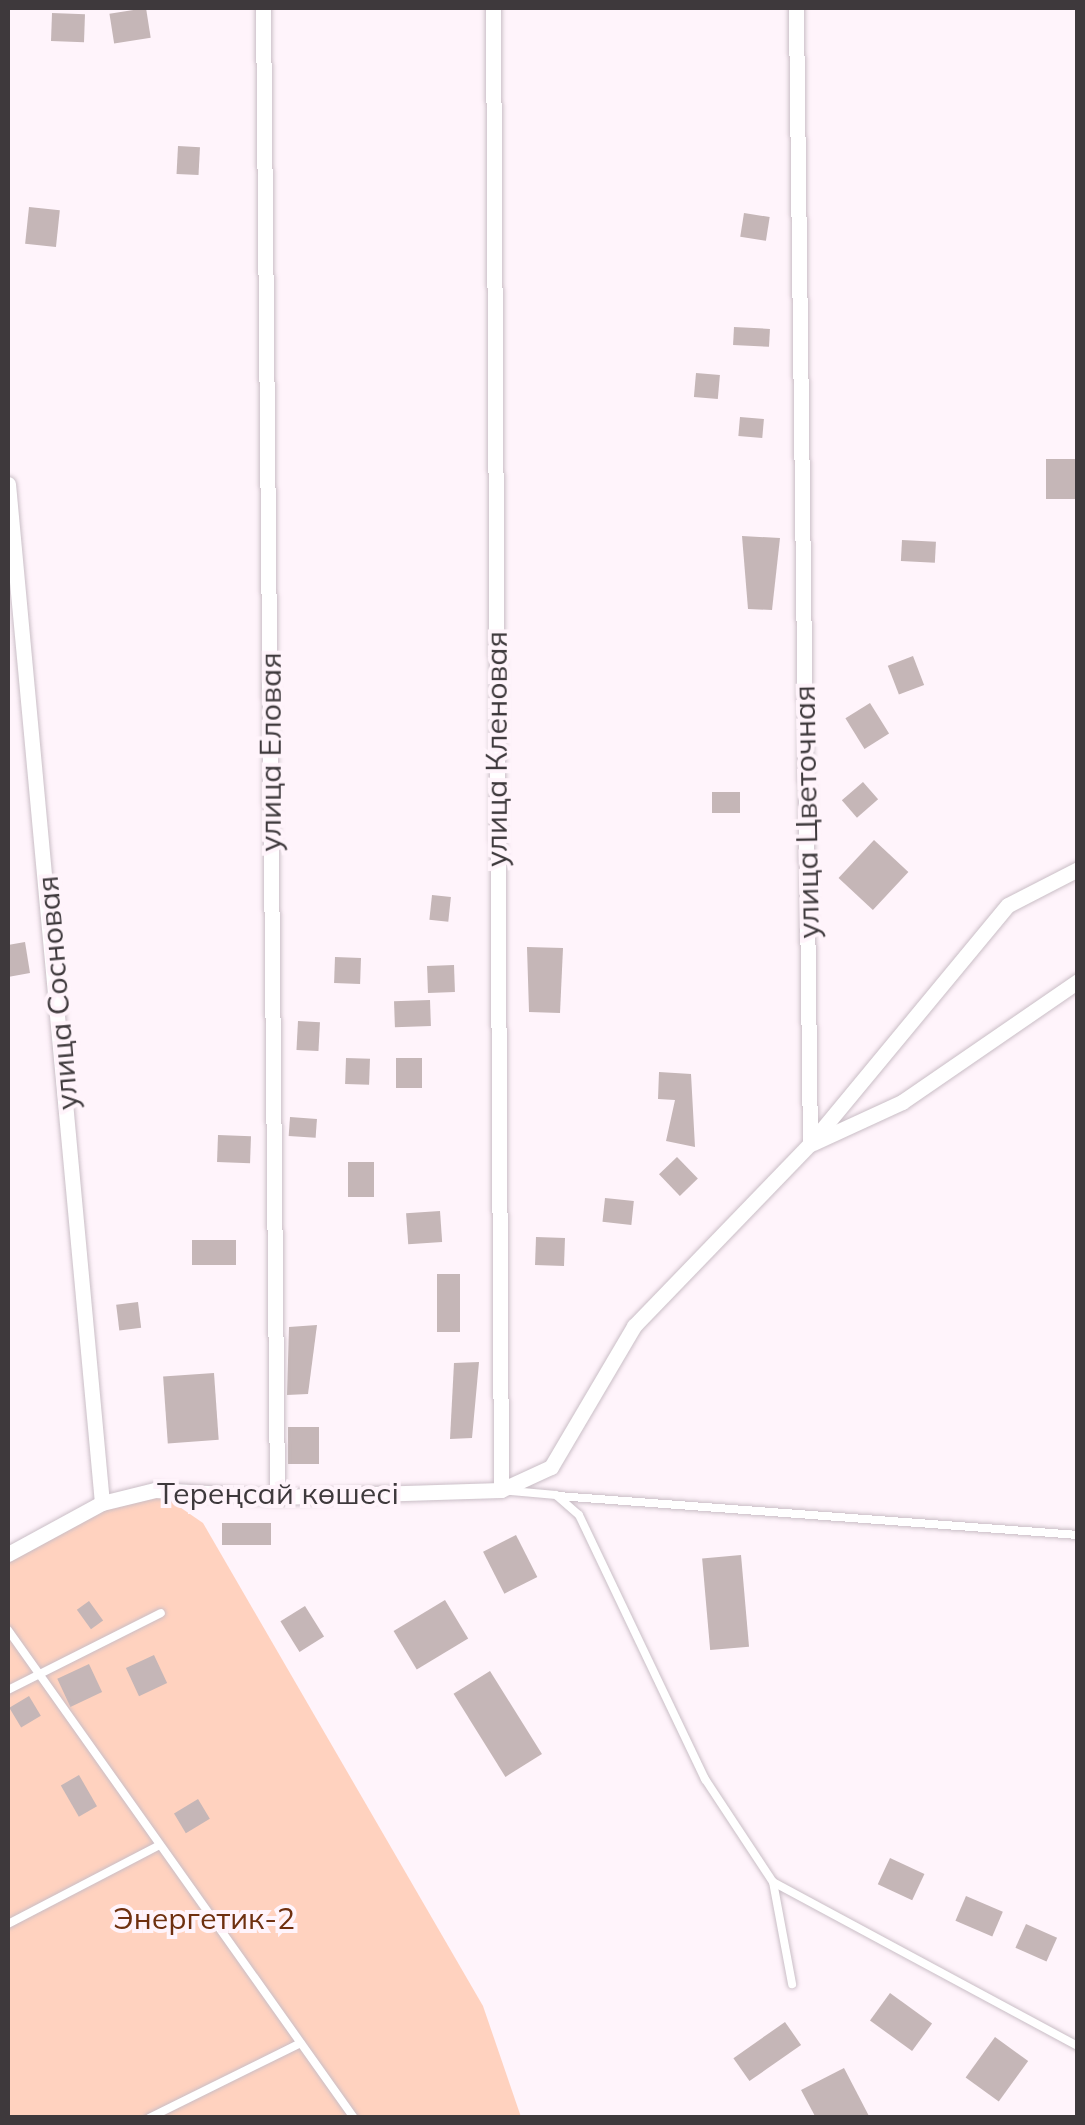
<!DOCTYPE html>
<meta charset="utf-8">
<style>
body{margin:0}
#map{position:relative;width:1085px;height:2125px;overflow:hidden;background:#fff4fb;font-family:Mulish,sans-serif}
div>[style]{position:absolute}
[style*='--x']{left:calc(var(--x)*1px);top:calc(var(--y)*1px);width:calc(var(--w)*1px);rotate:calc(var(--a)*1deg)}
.green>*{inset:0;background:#ffd2bf}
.building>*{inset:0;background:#c5b6b7;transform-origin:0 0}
.roads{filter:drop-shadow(0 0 2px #cabec6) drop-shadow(0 0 2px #cabec6)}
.lane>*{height:8px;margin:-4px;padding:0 4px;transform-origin:4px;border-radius:4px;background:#fff}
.street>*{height:15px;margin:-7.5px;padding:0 7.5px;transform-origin:7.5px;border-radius:7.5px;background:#fff}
span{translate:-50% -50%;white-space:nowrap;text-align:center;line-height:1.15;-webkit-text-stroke:8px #fff4fb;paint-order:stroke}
.street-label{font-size:30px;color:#3e393c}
.park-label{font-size:30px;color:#6e300f}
.frame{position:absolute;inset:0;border:10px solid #3e393c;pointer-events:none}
</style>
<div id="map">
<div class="green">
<i style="clip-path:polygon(155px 1490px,203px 1523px,483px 2006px,521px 2117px,8px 2118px,8px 1554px,102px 1503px)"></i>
</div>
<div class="building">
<i style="left:146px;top:8px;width:30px;height:37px;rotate:81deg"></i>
<i style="left:52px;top:13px;width:33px;height:28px;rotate:2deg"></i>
<i style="left:178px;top:146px;width:22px;height:28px;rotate:3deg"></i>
<i style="left:29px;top:207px;width:31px;height:37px;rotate:6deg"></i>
<i style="left:744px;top:213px;width:26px;height:24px;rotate:9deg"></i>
<i style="left:734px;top:327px;width:36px;height:18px;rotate:3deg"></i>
<i style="left:696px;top:373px;width:24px;height:24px;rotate:5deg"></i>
<i style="left:740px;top:417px;width:24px;height:19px;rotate:5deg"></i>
<i style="left:1046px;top:459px;width:32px;height:40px"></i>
<i style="clip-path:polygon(742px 536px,780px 538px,772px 610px,748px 609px)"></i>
<i style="left:902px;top:540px;width:34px;height:21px;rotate:3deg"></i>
<i style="left:913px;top:656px;width:31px;height:27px;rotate:69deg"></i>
<i style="left:870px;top:703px;width:36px;height:29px;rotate:58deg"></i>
<i style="left:863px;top:782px;width:23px;height:28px;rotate:49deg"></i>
<i style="left:712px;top:792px;width:28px;height:21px"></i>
<i style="left:874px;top:840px;width:47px;height:52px;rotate:43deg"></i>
<i style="left:432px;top:895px;width:19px;height:25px;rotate:6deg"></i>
<i style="clip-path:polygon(25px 942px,30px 973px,8px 977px,8px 945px)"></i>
<i style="clip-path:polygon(527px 947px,563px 948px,560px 1013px,529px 1012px)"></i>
<i style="left:335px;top:957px;width:26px;height:26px;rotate:2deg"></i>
<i style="left:454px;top:965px;width:27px;height:27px;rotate:88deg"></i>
<i style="left:430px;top:1000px;width:26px;height:36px;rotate:88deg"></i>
<i style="left:298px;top:1021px;width:22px;height:29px;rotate:3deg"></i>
<i style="left:346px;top:1058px;width:24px;height:26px;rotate:2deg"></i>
<i style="left:422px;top:1058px;width:30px;height:26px;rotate:90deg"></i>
<i style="clip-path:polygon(659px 1072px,691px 1074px,695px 1147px,666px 1141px,675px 1100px,658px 1099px)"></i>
<i style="left:290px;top:1117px;width:27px;height:19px;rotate:4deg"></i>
<i style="left:218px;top:1135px;width:33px;height:27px;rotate:2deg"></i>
<i style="left:677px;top:1157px;width:30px;height:25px;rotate:46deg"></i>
<i style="left:348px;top:1162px;width:26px;height:35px"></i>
<i style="left:605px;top:1198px;width:29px;height:24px;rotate:6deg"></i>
<i style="left:440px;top:1211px;width:31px;height:34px;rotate:86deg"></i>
<i style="left:536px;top:1237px;width:29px;height:28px;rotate:2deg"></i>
<i style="left:192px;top:1240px;width:44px;height:25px"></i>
<i style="left:437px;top:1274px;width:23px;height:58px"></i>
<i style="left:138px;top:1302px;width:26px;height:22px;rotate:83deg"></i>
<i style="clip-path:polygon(317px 1325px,308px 1394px,287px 1395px,289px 1327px)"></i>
<i style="clip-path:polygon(479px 1362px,472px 1438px,450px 1439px,454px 1363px)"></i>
<i style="left:214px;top:1373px;width:67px;height:51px;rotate:86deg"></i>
<i style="left:319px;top:1427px;width:37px;height:31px;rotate:90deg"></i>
<i style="left:222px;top:1523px;width:49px;height:22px"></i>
<i style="left:516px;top:1535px;width:47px;height:37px;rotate:63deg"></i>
<i style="left:741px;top:1555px;width:92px;height:39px;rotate:85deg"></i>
<i style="left:445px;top:1600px;width:45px;height:60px;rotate:59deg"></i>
<i style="left:89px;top:1601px;width:24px;height:15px;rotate:54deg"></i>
<i style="left:305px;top:1606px;width:36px;height:29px;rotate:58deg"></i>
<i style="left:154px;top:1655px;width:31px;height:31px;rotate:65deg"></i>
<i style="left:89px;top:1664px;width:31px;height:35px;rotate:65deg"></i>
<i style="left:490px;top:1671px;width:98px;height:43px;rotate:58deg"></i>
<i style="left:29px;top:1696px;width:23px;height:23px;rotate:59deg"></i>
<i style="left:79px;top:1775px;width:36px;height:21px;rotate:60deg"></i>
<i style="left:198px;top:1799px;width:23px;height:28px;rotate:59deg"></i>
<i style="left:890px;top:1858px;width:38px;height:29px;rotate:25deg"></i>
<i style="left:966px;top:1896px;width:40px;height:27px;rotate:23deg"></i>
<i style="left:1026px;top:1924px;width:34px;height:26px;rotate:24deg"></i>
<i style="left:890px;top:1993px;width:52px;height:34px;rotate:36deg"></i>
<i style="left:785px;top:2022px;width:28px;height:63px;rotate:55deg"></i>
<i style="left:995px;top:2037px;width:41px;height:50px;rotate:36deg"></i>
<i style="clip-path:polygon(844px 2068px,870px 2118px,816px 2118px,801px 2090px)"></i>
</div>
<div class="roads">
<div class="lane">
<i style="--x:511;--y:1491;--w:45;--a:5.1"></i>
<i style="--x:556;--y:1495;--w:30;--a:41"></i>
<i style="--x:579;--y:1515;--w:293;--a:64.5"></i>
<i style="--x:705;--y:1779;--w:123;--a:56.6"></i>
<i style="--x:773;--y:1882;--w:346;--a:28.3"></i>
<i style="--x:558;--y:1496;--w:521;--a:4.29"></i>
<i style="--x:8;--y:1630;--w:598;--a:54.66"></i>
<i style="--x:8;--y:1690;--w:171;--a:-26.7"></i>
<i style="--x:773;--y:1882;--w:104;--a:79.4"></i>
<i style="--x:8;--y:1924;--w:171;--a:-27.5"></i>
<i style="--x:149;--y:2118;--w:169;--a:-26.3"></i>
</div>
<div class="street">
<i style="--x:263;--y:8;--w:1489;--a:89.46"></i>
<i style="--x:493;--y:8;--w:1482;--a:89.69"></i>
<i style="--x:8;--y:484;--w:1023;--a:84.73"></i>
<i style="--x:813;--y:1143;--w:98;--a:-24.7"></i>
<i style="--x:902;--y:1102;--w:214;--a:-34.5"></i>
<i style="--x:810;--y:1144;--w:310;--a:-50.4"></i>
<i style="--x:1008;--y:905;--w:79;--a:-27.2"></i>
<i style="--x:8;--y:1554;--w:107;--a:-28.5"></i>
<i style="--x:102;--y:1503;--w:55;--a:-13.8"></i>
<i style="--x:155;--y:1490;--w:122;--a:3.3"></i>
<i style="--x:277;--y:1497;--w:224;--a:-1.8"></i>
<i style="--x:501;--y:1490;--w:55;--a:-24.7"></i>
<i style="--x:551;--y:1467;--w:164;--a:-59.5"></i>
<i style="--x:634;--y:1326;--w:253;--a:-46"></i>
<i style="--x:810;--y:1144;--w:1136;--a:-90.71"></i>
</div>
</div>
<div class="street-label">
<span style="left:496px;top:749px;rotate:-90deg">улица Кленовая</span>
<span style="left:270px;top:752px;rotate:-90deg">улица Еловая</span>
<span style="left:806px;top:812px;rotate:-91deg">улица Цветочная</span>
<span style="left:57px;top:993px;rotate:-95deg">улица Сосновая</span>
<span style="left:278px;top:1493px">Тереңсай көшесі</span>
</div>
<div class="park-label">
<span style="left:204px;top:1918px">Энергетик-2</span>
</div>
<div class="frame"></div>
</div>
